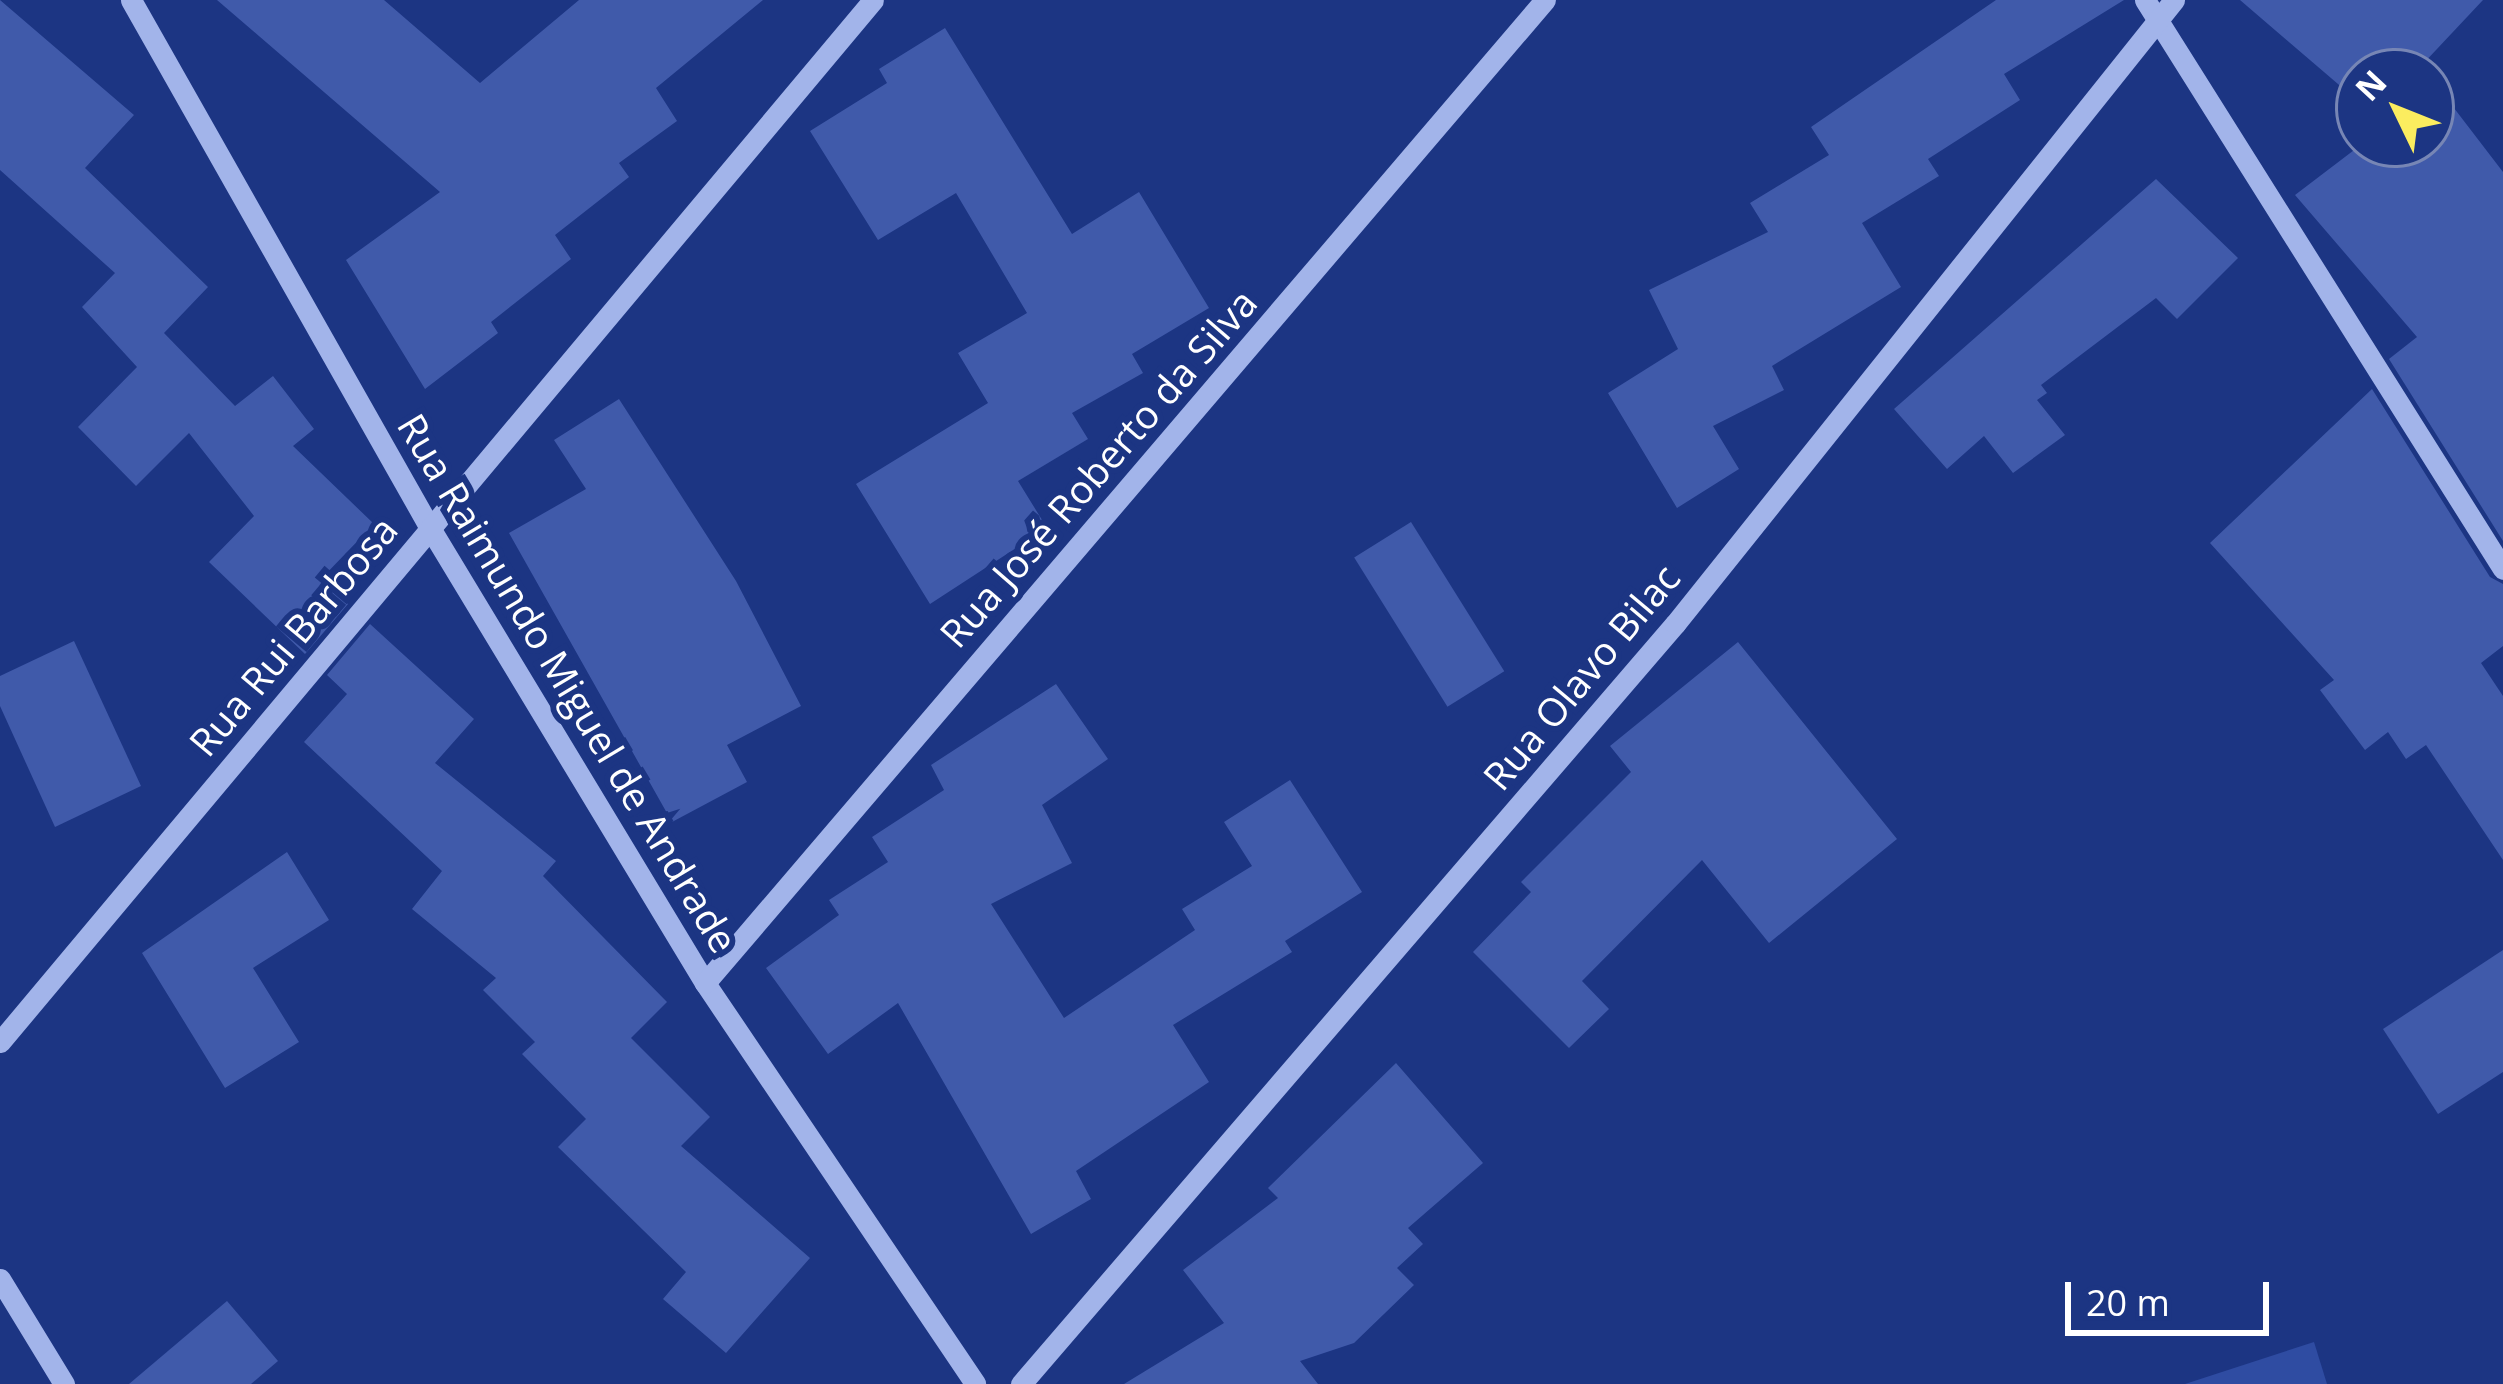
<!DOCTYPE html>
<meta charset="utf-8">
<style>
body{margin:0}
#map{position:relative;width:2503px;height:1384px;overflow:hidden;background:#1c3583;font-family:"Open Sans",sans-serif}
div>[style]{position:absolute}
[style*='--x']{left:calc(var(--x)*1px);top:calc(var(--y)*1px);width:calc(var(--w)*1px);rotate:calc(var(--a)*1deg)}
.green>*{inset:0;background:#2f4ca2}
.building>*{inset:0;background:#405aaa;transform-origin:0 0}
.minor>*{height:21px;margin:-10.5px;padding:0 10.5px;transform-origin:10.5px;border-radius:10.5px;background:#a2b4ea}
span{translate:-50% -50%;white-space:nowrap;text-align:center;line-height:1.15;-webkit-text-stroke:12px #1c3583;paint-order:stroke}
.street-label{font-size:39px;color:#fff}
.north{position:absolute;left:2335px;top:48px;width:120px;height:120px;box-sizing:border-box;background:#1c3583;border:3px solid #7786b5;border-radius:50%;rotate:313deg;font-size:33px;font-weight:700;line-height:48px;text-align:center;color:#fff}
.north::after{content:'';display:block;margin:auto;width:42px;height:54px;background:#fbed5f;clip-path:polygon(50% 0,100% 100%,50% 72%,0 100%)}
.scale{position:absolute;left:2065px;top:1282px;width:204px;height:54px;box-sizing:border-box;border:6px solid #fff;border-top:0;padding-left:15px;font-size:36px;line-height:42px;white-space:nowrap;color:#fff;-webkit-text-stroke:9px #1c3583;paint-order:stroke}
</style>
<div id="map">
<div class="green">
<i style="clip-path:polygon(2314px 1342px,2327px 1384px,2185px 1384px)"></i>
</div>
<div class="building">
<i style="clip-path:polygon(0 0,134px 115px,85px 168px,208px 287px,164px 333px,235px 406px,273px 376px,314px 429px,293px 446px,374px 524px,321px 579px,348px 604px,305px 654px,209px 562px,254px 516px,189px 433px,136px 486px,78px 427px,137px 367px,82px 307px,115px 273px,0 170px)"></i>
<i style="clip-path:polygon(217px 0,384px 0,480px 83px,579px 0,763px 0,656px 88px,677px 121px,619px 163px,629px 177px,555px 235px,571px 259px,491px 322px,498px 333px,425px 389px,346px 260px,440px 192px)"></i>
<i style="clip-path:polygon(1996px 0,2124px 0,2004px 74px,2020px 100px,1928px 159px,1939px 176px,1862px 223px,1901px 287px,1772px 366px,1784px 390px,1713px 426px,1739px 469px,1677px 508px,1608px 393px,1678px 349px,1649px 290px,1768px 232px,1750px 203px,1829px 155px,1811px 127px)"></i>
<i style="clip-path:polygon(2240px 0,2483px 0,2421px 66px,2426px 72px,2359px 72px,2359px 102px)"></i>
<i style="clip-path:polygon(945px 28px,1072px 234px,1139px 192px,1209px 308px,1132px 354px,1143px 373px,1072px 413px,1088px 439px,1018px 481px,1047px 528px,930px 604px,856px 484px,988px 403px,958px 353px,1027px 313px,956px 193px,878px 240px,810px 131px,887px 83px,879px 69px)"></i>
<i style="clip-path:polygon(2431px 78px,2503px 172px,2503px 541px,2389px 359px,2417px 337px,2295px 195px,2362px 144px,2431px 144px)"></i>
<i style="clip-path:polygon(2156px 179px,2238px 258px,2177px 319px,2156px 298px,2041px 385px,2047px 393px,2037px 400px,2065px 435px,2013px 473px,1984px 436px,1947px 469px,1894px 409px)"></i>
<i style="clip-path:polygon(2372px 389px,2490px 577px,2503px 584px,2503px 646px,2481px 663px,2503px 696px,2503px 860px,2426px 745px,2406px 759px,2388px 732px,2365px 750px,2320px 690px,2334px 680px,2210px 543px)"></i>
<i style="clip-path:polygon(619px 399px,736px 581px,801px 706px,727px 745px,747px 782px,672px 822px,509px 533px,586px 489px,554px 440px)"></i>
<i style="left:1411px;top:522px;width:176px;height:67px;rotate:58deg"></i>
<i style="clip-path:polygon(370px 624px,474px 719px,435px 763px,556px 861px,543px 876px,667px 1002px,631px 1038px,710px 1117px,681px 1146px,810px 1258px,726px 1353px,663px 1299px,686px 1272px,558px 1147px,586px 1119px,522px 1054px,535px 1042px,483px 990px,496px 978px,412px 909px,442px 871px,304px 742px,347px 694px,327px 675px)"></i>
<i style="clip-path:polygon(74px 641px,141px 786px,55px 827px,0 706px,0 676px)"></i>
<i style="clip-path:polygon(1738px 642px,1897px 839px,1769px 943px,1702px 860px,1582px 981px,1609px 1009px,1569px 1048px,1473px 952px,1531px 892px,1521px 882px,1631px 772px,1610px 746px)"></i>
<i style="clip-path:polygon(1056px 684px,1108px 759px,1042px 805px,1072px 863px,991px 904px,1064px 1018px,1195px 930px,1182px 909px,1252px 866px,1224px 822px,1290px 780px,1362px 892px,1285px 941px,1292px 952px,1173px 1025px,1209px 1082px,1076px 1171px,1091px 1199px,1031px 1234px,898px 1003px,828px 1054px,766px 968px,839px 915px,829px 900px,888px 862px,872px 837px,944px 790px,931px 765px)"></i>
<i style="clip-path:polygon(287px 852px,329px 920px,253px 968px,299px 1042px,225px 1088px,142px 953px)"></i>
<i style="clip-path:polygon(2503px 950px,2503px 1072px,2438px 1114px,2383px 1029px)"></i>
<i style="clip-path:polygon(1396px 1063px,1483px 1163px,1408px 1228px,1423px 1244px,1397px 1268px,1414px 1285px,1354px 1343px,1300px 1361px,1318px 1384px,1124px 1384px,1224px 1323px,1183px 1270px,1278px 1198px,1268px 1188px)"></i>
<i style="clip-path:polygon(227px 1301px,278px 1361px,251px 1384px,129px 1384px)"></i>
</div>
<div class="minor">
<i style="--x:131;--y:0;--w:607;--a:60.48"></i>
<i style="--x:430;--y:528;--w:532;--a:58.85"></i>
<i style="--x:705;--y:983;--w:483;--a:56"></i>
<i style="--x:2145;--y:0;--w:672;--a:57.82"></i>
<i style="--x:705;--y:983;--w:1293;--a:-49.49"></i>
<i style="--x:0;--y:1042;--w:1359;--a:-50.04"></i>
<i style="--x:0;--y:1279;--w:123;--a:58.6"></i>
<i style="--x:1021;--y:1384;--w:1003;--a:-49.29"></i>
<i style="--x:1675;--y:624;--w:799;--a:-51.35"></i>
</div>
<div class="street-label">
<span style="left:1098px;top:468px;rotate:-49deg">Rua José Roberto da Silva</span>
<span style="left:293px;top:636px;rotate:-50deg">Rua Rui Barbosa</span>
<span style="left:1581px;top:677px;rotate:-50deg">Rua Olavo Bilac</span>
<span style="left:568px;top:683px;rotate:59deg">Rua Raimundo Miguel de Andrade</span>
</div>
<div class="north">N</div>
<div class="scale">20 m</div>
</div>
